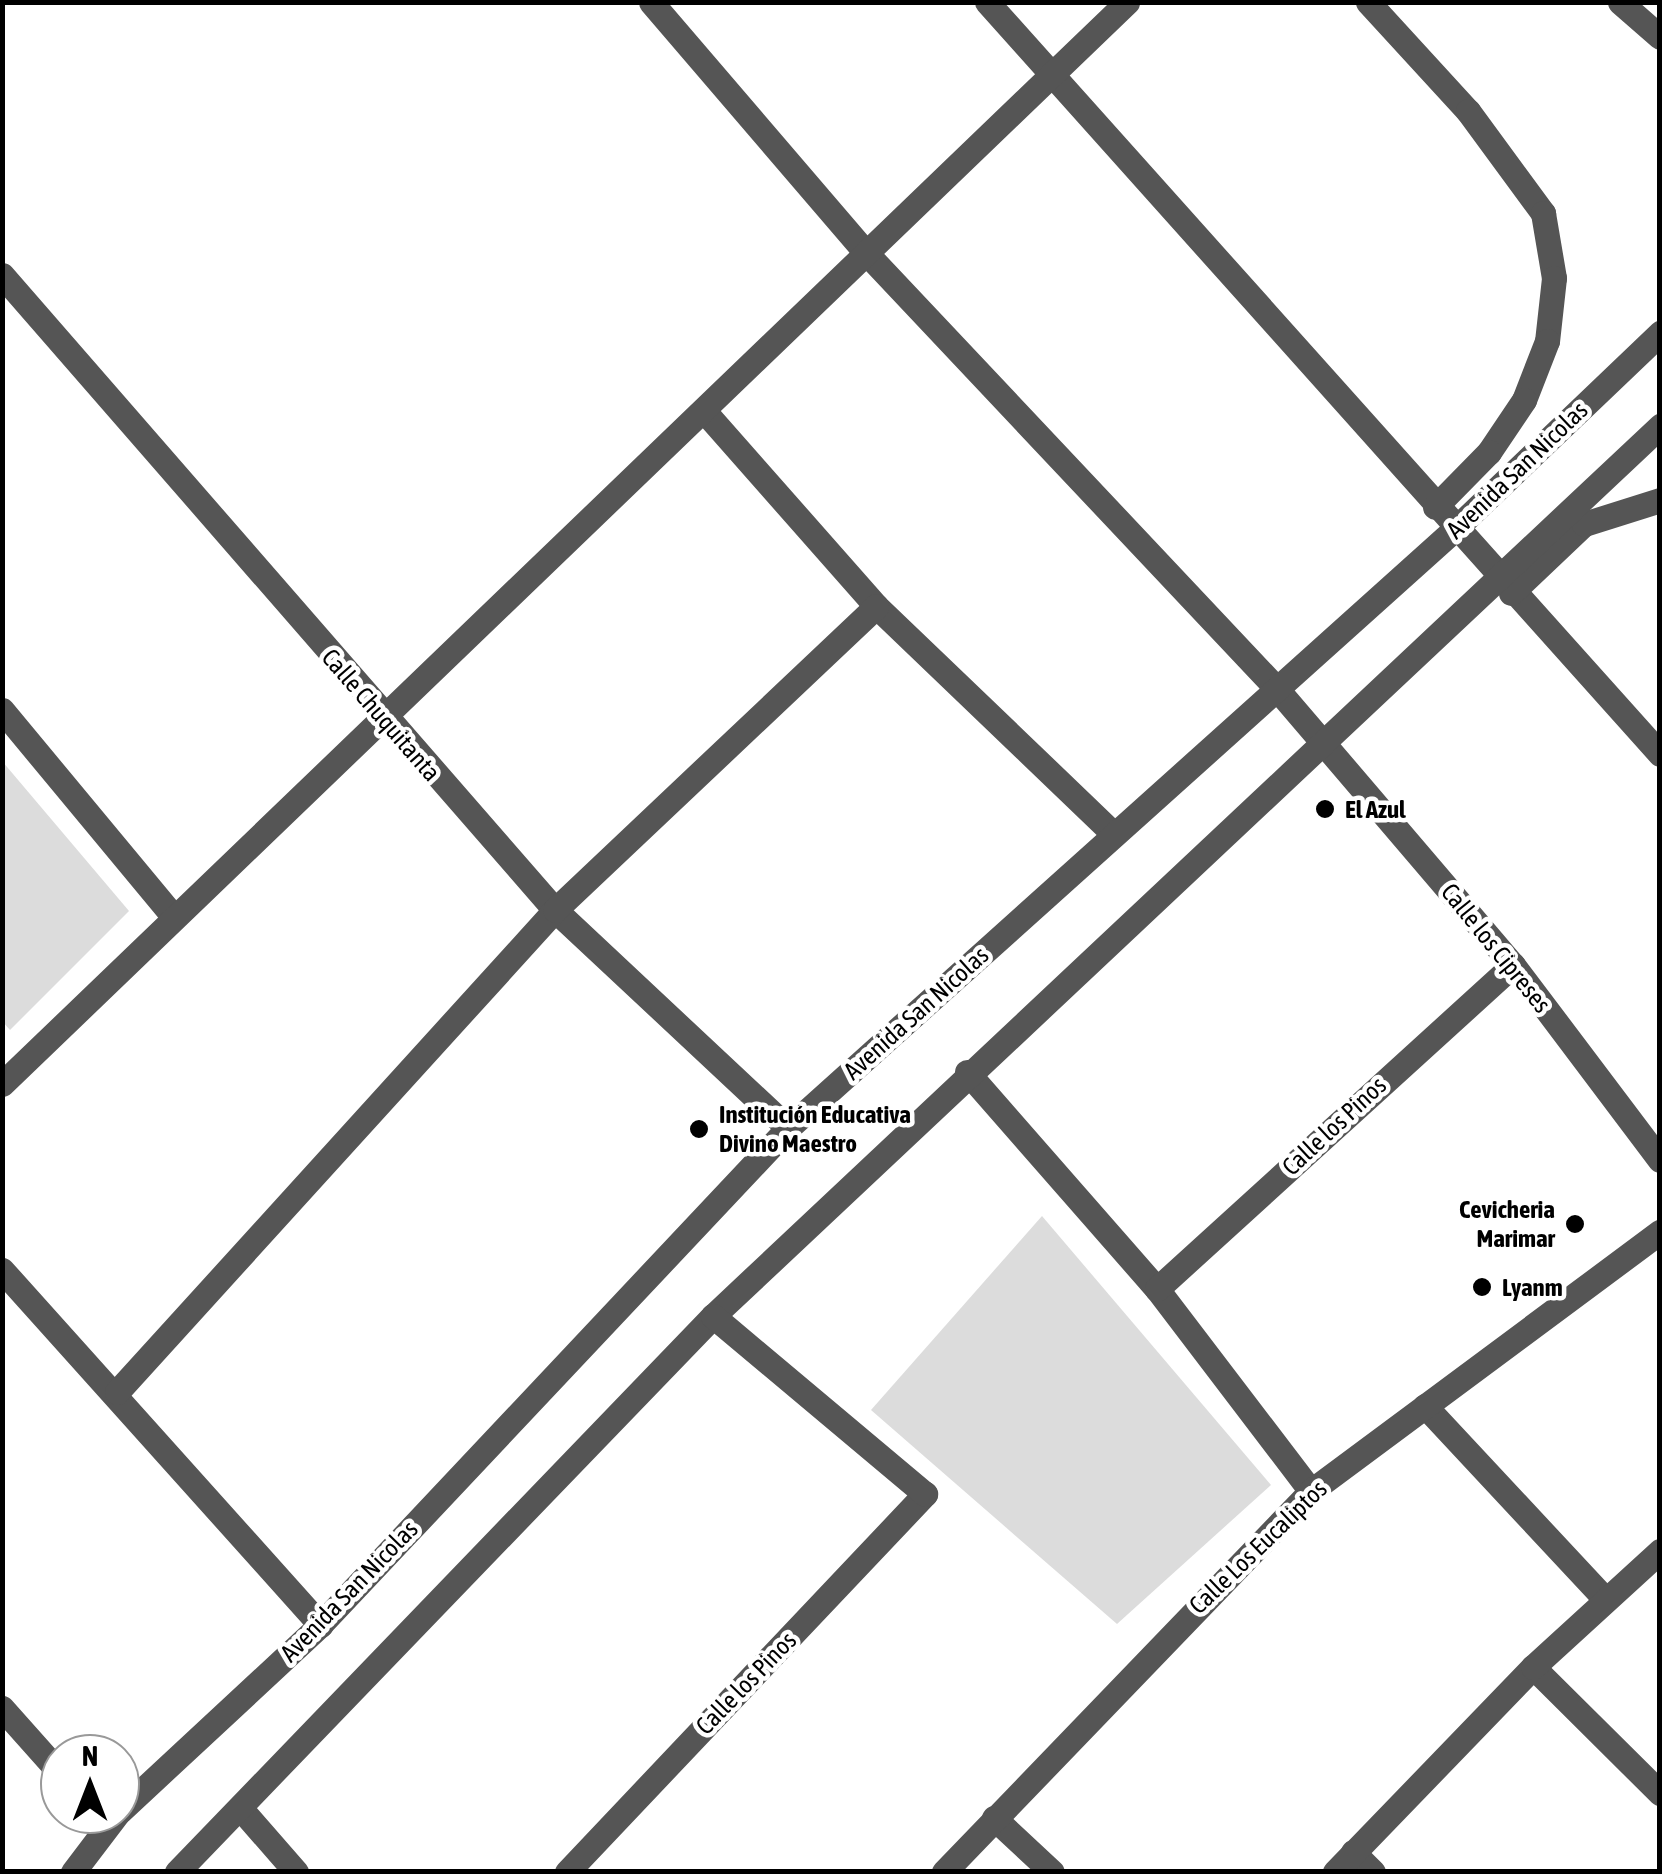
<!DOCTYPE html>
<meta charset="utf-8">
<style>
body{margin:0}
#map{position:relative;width:1662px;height:1874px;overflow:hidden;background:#fff;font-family:"Asap Condensed",sans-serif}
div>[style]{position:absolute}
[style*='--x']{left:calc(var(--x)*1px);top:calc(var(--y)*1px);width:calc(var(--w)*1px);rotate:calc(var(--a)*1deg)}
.green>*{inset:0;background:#dcdcdc}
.minor>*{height:25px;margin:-12.5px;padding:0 12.5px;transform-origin:12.5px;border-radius:12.5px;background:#555}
.dots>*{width:28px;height:28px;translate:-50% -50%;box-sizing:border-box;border:5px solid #fff;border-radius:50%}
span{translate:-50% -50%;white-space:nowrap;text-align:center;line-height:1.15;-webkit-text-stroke:9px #fff;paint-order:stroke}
.street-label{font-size:25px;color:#000}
.poi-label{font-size:25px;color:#000;font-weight:700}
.left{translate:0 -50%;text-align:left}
.right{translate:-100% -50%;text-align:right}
.frame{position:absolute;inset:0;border:5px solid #000;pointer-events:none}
.north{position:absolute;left:40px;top:1734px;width:100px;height:100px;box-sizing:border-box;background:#fff;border:2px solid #999;border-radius:50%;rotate:0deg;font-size:28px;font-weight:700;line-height:40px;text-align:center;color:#000}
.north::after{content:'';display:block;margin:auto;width:35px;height:45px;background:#000;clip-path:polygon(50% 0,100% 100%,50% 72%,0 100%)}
</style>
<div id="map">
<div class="green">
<i style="clip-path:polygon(2px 761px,129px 911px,10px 1030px,2px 1021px)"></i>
<i style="clip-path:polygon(1042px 1216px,1271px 1485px,1117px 1624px,871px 1410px)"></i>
</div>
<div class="minor">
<i style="--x:651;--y:2;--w:335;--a:49.4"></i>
<i style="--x:869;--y:256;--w:595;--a:46.7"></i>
<i style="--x:1277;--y:689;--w:363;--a:49.5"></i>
<i style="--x:1513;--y:965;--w:244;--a:53"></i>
<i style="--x:987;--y:2;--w:1009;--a:48.17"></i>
<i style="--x:1368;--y:2;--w:148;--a:47.5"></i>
<i style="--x:1468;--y:111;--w:127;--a:53.7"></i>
<i style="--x:1543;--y:213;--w:66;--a:80.4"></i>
<i style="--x:1554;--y:278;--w:63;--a:96.3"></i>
<i style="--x:1547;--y:341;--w:63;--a:111.3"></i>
<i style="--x:1524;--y:400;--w:63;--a:123.9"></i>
<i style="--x:1489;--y:452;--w:77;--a:134.5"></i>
<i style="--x:1620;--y:2;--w:53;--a:41.2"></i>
<i style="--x:2;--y:275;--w:842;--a:48.95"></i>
<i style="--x:555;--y:910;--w:319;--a:43.1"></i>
<i style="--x:705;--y:412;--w:259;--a:48.6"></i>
<i style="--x:876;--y:606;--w:330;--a:43.8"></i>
<i style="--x:1511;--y:593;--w:100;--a:-43.4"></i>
<i style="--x:1584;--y:524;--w:80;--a:-17.5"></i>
<i style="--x:2;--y:710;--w:269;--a:50.3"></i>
<i style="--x:967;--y:1072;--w:288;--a:48.8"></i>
<i style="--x:1157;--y:1289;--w:254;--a:52.7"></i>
<i style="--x:2;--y:1084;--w:1561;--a:-43.88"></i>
<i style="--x:2;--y:1270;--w:477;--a:48.1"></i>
<i style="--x:1157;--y:1289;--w:481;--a:-42.3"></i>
<i style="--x:117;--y:1392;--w:651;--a:-47.74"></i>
<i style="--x:555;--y:910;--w:442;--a:-43.4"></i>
<i style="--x:1425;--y:1406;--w:265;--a:47"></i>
<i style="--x:1533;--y:1667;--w:179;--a:44.8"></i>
<i style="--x:2;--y:1708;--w:87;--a:48.3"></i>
<i style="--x:241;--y:1809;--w:84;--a:48.9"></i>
<i style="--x:120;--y:1811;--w:273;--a:-42.9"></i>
<i style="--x:320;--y:1625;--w:683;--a:-46.72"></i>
<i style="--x:788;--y:1128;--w:896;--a:-41.93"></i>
<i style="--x:1455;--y:529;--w:284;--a:-43.7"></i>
<i style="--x:994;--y:1818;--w:79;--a:43"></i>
<i style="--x:1353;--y:1852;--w:28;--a:45"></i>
<i style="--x:73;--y:1872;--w:73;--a:-52.8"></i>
<i style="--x:177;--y:1872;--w:772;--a:-46.05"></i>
<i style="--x:713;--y:1316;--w:1300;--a:-43.22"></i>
<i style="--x:567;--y:1872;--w:521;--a:-46.56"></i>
<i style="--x:925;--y:1494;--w:277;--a:-140"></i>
<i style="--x:944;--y:1872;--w:529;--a:-46.07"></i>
<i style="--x:1311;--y:1491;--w:435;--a:-36.6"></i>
<i style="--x:1335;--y:1872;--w:285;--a:-46"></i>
<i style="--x:1533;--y:1667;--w:172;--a:-42.4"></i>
</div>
<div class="dots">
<i style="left:1325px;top:809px;background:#000"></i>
<i style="left:699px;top:1129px;background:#000"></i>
<i style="left:1575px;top:1224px;background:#000"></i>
<i style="left:1482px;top:1287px;background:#000"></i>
</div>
<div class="street-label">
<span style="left:1517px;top:470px;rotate:-44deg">Avenida San Nicolas</span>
<span style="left:381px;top:715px;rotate:49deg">Calle Chuquitanta</span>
<span style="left:1496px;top:948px;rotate:51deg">Calle los Cipreses</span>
<span style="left:916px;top:1013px;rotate:-42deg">Avenida San Nicolas</span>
<span style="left:1334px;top:1126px;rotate:-43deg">Calle los Pinos</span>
<span style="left:1258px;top:1547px;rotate:-44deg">Calle Los Eucaliptos</span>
<span style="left:349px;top:1591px;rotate:-46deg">Avenida San Nicolas</span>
<span style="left:746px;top:1683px;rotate:-46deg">Calle los Pinos</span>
</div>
<div class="poi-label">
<span class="left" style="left:1345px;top:809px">El Azul</span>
<span class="left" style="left:719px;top:1129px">Institución Educativa<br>Divino Maestro</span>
<span class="right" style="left:1555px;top:1224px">Cevicheria<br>Marimar</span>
<span class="left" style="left:1502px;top:1287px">Lyanm</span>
</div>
<div class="frame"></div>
<div class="north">N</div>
</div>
